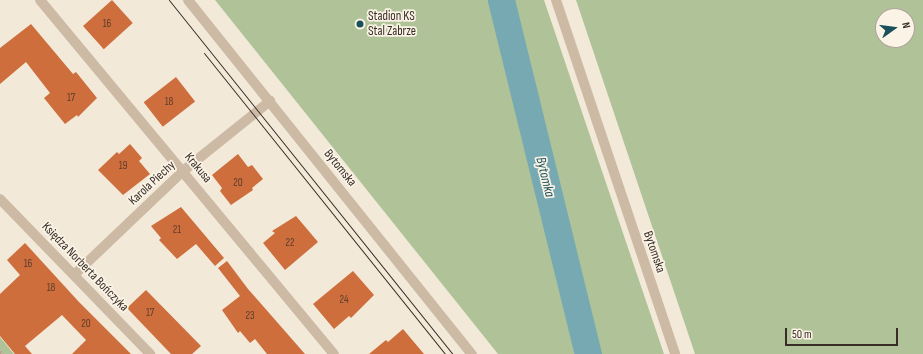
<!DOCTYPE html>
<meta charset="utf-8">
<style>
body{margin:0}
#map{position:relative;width:923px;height:354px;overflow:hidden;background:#f3e9d9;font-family:"Sofia Sans Condensed",sans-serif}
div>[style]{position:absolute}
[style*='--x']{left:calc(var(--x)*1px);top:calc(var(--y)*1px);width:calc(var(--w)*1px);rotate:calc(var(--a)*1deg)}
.green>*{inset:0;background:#b0c398}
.river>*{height:27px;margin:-13.5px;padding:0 13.5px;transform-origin:13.5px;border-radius:13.5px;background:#76a9b2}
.building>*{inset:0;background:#ce6e3c;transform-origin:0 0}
.path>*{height:2.5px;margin-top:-1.25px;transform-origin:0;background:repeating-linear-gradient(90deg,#b8a48e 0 2px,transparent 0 4px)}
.minor>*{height:10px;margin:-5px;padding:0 5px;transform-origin:5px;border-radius:5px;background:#ccbaa4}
.tram>*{height:1px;margin:-0.5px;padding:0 0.5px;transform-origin:0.5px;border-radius:0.5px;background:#372d26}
.dots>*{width:11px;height:11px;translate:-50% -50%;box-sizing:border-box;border:2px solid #faf3e6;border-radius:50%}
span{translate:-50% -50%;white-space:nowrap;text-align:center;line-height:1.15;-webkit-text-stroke:3.5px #faf3e6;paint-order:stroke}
.number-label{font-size:11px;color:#5d3d2c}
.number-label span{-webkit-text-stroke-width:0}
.poi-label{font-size:13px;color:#372d26}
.left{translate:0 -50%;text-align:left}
.street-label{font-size:13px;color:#372d26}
.water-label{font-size:14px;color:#19505b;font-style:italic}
.north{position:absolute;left:875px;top:8px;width:40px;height:40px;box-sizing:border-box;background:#faf3e6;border:1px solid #aca499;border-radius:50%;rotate:76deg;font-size:11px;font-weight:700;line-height:16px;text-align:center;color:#372d26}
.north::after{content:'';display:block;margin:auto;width:14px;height:18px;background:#19505b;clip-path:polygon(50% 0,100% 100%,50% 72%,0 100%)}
.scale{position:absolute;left:785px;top:328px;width:113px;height:18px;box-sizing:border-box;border:2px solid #372d26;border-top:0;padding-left:5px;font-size:12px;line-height:14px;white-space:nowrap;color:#372d26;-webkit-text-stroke:3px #faf3e6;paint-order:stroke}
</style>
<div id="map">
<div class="green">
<i style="clip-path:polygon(215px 0,493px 0,575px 354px,498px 354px)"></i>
<i style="clip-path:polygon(511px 0,544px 0,664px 354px,595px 354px,581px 308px)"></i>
<i style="clip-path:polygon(evenodd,576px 0,923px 0,923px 354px,695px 354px,576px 0,883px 16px,907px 16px,907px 40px,883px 40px,883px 16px)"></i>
<i style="clip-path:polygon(0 337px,14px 354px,0 354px)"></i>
</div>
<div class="river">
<i style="--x:501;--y:0;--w:365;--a:76.2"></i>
</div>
<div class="building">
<i style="left:112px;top:0;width:31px;height:39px;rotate:48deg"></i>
<i style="clip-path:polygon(31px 24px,73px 74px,76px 72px,97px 98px,78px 117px,77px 115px,65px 124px,44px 98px,50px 93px,26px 62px,0 84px,0 48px)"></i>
<i style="left:176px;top:77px;width:31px;height:41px;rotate:52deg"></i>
<i style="clip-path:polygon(130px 144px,142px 158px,139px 161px,150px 174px,123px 195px,98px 170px,117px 152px,119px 154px)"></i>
<i style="clip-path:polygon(238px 154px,248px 167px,252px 165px,263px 179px,252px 188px,253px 190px,231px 205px,220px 191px,222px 188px,212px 175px)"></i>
<i style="clip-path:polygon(181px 207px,224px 258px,215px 266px,196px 244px,177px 259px,159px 240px,161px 238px,151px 226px)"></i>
<i style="clip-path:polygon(296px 216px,318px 242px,285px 270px,263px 243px,275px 233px,272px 231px)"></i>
<i style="clip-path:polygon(25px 243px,79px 302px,131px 354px,72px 354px,86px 340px,62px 315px,25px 346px,32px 354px,15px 354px,0 336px,0 294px,20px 275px,7px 260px)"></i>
<i style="clip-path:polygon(227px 261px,248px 289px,305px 354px,267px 354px,255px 339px,250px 343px,240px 331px,238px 333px,222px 310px,240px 296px,218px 268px)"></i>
<i style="clip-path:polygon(353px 271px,374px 295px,351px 318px,349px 316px,334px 329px,313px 304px)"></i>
<i style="clip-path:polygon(146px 290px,201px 346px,192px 354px,171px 354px,127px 308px)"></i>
<i style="clip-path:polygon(403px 329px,424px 354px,369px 354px,386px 340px,388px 342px)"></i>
</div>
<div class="path">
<i style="--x:0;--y:351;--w:4;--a:45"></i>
</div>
<div class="minor">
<i style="--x:40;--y:0;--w:460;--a:50.3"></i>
<i style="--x:188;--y:0;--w:454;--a:51.3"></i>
<i style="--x:556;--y:0;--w:373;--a:71.4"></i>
<i style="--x:0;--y:199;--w:216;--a:45.9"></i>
<i style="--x:75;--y:274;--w:149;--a:-43.6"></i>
<i style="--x:183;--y:171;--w:112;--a:-38.8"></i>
</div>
<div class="tram">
<i style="--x:169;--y:0;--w:454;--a:51.3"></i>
<i style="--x:204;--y:53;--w:386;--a:51.3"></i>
</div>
<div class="dots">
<i style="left:360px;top:24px;background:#19505b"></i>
</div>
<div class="number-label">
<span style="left:107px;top:24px">16</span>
<span style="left:71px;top:98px">17</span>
<span style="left:169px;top:102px">18</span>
<span style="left:123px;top:166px">19</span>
<span style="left:238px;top:183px">20</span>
<span style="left:177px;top:230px">21</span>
<span style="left:290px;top:243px">22</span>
<span style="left:28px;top:264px">16</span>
<span style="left:51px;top:288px">18</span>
<span style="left:344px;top:300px">24</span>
<span style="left:150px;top:313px">17</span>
<span style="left:250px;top:316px">23</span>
<span style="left:86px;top:324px">20</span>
</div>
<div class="poi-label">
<span class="left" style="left:368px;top:24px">Stadion KS<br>Stal Zabrze</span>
</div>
<div class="street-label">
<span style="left:198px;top:168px;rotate:50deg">Krakusa</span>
<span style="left:340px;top:168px;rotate:51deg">Bytomska</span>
<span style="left:152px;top:183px;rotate:-43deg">Karola Piechy</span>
<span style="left:654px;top:252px;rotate:71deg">Bytomska</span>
<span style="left:85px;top:267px;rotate:46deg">Księdza Norberta Bończyka</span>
</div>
<div class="water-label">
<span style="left:545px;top:177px;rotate:76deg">Bytomka</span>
</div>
<div class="north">N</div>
<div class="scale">50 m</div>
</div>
